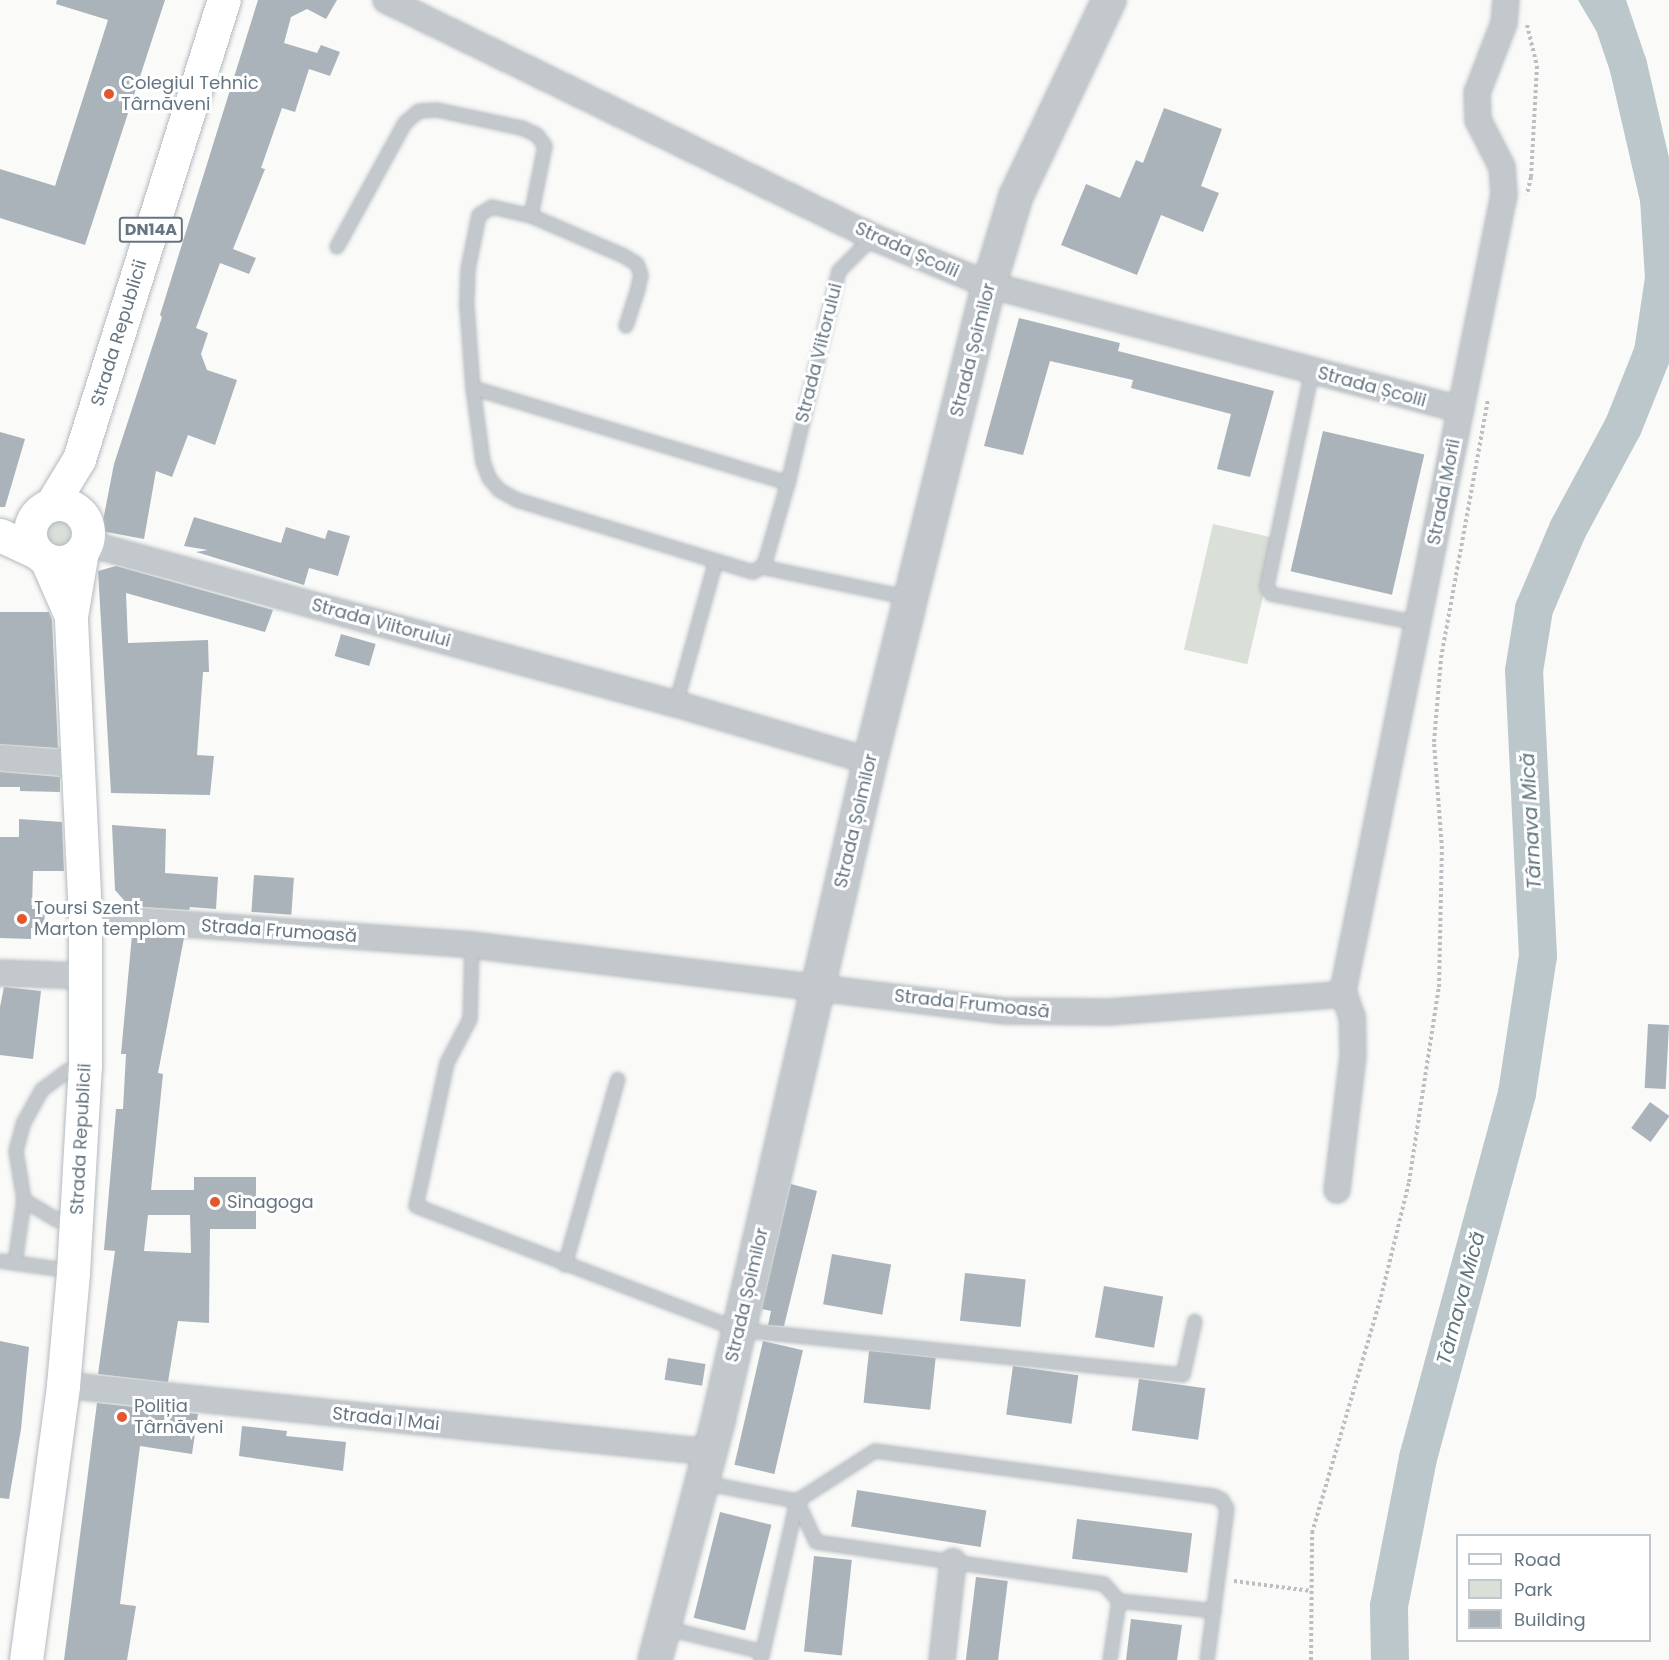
<!DOCTYPE html>
<meta charset="utf-8">
<style>
body{margin:0}
#map{position:relative;width:1669px;height:1660px;overflow:hidden;background:#fafaf8;font-family:Poppins,sans-serif}
div>[style]{position:absolute}
[style*='--x']{left:calc(var(--x)*1px);top:calc(var(--y)*1px);width:calc(var(--w)*1px);rotate:calc(var(--a)*1deg)}
.green>*{inset:0;background:#dadfd7;transform-origin:0 0}
.round{border-radius:50%}
.water>*{inset:0;background:#bbc7cb}
.river>*{height:38px;margin:-19px;padding:0 19px;transform-origin:19px;border-radius:19px;background:#bbc7cb}
.building>*{inset:0;background:#aab3b9;transform-origin:0 0}
.path>*{height:4px;margin-top:-2px;transform-origin:0;background:repeating-linear-gradient(90deg,#bbbfc2 0 3px,transparent 0 6px)}
.roads{filter:drop-shadow(0 0 2px #b3babf) drop-shadow(0 0 2px #b3babf)}
.service>*{height:12px;margin:-6px;padding:0 6px;transform-origin:6px;border-radius:6px;background:#c3c8cc}
.minor>*{height:24px;margin:-12px;padding:0 12px;transform-origin:12px;border-radius:12px;background:#c3c8cc}
.tertiary>*{height:32px;margin:-16px;padding:0 16px;transform-origin:16px;border-radius:16px;background:#c3c8cc}
.secondary>*{height:33px;margin:-16.5px;padding:0 16.5px;transform-origin:16.5px;border-radius:16.5px;background:#fff}
.primary>*{height:33px;margin:-16.5px;padding:0 16.5px;transform-origin:16.5px;border-radius:16.5px;background:#fff}
.primary>.ring{margin:-16.5px;padding:0;box-sizing:content-box;background:none;border:33px solid #fff;border-radius:50%}
.dots>*{width:16px;height:16px;translate:-50% -50%;box-sizing:border-box;border:3px solid #fff;border-radius:50%}
span{translate:-50% -50%;white-space:nowrap;text-align:center;line-height:1.15;-webkit-text-stroke:6px #fff;paint-order:stroke}
.shield-label span{padding:2px 4px;background:#fff;border:2px solid;border-radius:4px;-webkit-text-stroke-width:0}
.shield-label{font-size:16px;color:#657683;font-weight:700}
.poi-label{font-size:18px;color:#657683}
.left{translate:0 -50%;text-align:left}
.street-label{font-size:18px;color:#657683}
.water-label{font-size:20px;color:#60757c;font-style:italic}
.legend{position:absolute;left:1456px;top:1534px;width:195px;height:108px;box-sizing:border-box;background:#fff;border:2px solid #c1c8cd;margin:0;padding:8px 10px;list-style:none;font-size:18px;color:#657683}
.legend li{display:flex;align-items:center;gap:12px;height:30px}
.legend b{width:30px;border:2px solid #c1c8cd}
</style>
<div id="map">
<div class="green">
<i class="round" style="left:45px;top:521px;width:26px;height:26px"></i>
<i style="left:1213px;top:524px;width:65px;height:129px;rotate:13deg"></i>
</div>
<div class="water">
<i style="clip-path:polygon(1578px 0,1623px 0,1636px 46px,1607px 49px)"></i>
</div>
<div class="river">
<i style="--x:1390;--y:1660;--w:54;--a:-91.1"></i>
<i style="--x:1389;--y:1606;--w:151;--a:-78.9"></i>
<i style="--x:1418;--y:1458;--w:378;--a:-74.8"></i>
<i style="--x:1517;--y:1093;--w:139;--a:-81.3"></i>
<i style="--x:1538;--y:956;--w:285;--a:-92.8"></i>
<i style="--x:1524;--y:671;--w:63;--a:-80.8"></i>
<i style="--x:1534;--y:609;--w:87;--a:-67"></i>
<i style="--x:1568;--y:529;--w:116;--a:-61.7"></i>
<i style="--x:1623;--y:427;--w:81;--a:-68.2"></i>
<i style="--x:1653;--y:352;--w:75;--a:-81.5"></i>
<i style="--x:1664;--y:278;--w:79;--a:-93.6"></i>
<i style="--x:1659;--y:199;--w:138;--a:-103"></i>
<i style="--x:1628;--y:65;--w:69;--a:-108.7"></i>
</div>
<div class="building">
<i style="clip-path:polygon(57px 0,165px 0,85px 245px,0 218px,0 169px,55px 186px,108px 20px,56px 4px)"></i>
<i style="clip-path:polygon(258px 0,337px 0,326px 19px,307px 9px,291px 17px,284px 43px,317px 53px,321px 45px,340px 52px,330px 76px,309px 69px,295px 112px,282px 108px,261px 168px,265px 169px,233px 249px,256px 258px,249px 274px,220px 263px,196px 328px,208px 333px,201px 354px,207px 370px,237px 380px,215px 445px,188px 435px,172px 477px,156px 471px,144px 539px,101px 531px,114px 464px,162px 317px,160px 315px)"></i>
<i style="clip-path:polygon(1164px 108px,1222px 129px,1201px 186px,1219px 193px,1203px 232px,1161px 215px,1137px 275px,1061px 245px,1086px 184px,1120px 198px,1136px 160px,1143px 163px)"></i>
<i style="clip-path:polygon(1019px 318px,1120px 343px,1118px 351px,1274px 391px,1250px 477px,1217px 469px,1231px 414px,1131px 388px,1133px 380px,1050px 361px,1023px 455px,984px 446px)"></i>
<i style="left:1323px;top:431px;width:104px;height:144px;rotate:13deg"></i>
<i style="clip-path:polygon(0 432px,25px 439px,5px 507px,0 507px)"></i>
<i style="clip-path:polygon(194px 517px,281px 543px,286px 527px,325px 539px,328px 530px,350px 536px,338px 576px,309px 568px,304px 585px,196px 552px,208px 550px,184px 546px)"></i>
<i style="clip-path:polygon(116px 566px,273px 610px,265px 632px,126px 593px,128px 643px,208px 640px,209px 672px,203px 672px,197px 755px,214px 756px,210px 795px,111px 793px,98px 571px)"></i>
<i style="clip-path:polygon(0 612px,49px 612px,52px 620px,58px 748px,0 744px)"></i>
<i style="left:341px;top:634px;width:36px;height:23px;rotate:16deg"></i>
<i style="clip-path:polygon(0 772px,60px 777px,60px 792px,20px 791px,20px 787px,0 787px)"></i>
<i style="clip-path:polygon(19px 819px,62px 822px,64px 871px,33px 871px,32px 909px,45px 909px,44px 929px,31px 928px,31px 939px,0 938px,0 837px,19px 837px)"></i>
<i style="clip-path:polygon(112px 825px,166px 829px,165px 873px,218px 877px,216px 909px,190px 907px,189px 910px,129px 906px,115px 890px)"></i>
<i style="left:254px;top:875px;width:40px;height:37px;rotate:4deg"></i>
<i style="clip-path:polygon(evenodd,132px 935px,184px 938px,158px 1073px,163px 1074px,151px 1190px,194px 1190px,194px 1177px,256px 1177px,256px 1229px,210px 1229px,209px 1323px,178px 1321px,168px 1382px,98px 1374px,115px 1251px,104px 1250px,116px 1109px,123px 1109px,126px 1054px,121px 1054px,132px 935px,148px 1215px,190px 1215px,191px 1253px,144px 1251px,148px 1215px)"></i>
<i style="clip-path:polygon(4px 987px,41px 991px,33px 1059px,0 1055px,0 1007px)"></i>
<i style="left:1648px;top:1024px;width:21px;height:64px;rotate:3deg"></i>
<i style="left:1650px;top:1102px;width:24px;height:32px;rotate:36deg"></i>
<i style="clip-path:polygon(791px 1184px,817px 1191px,784px 1326px,768px 1325px,771px 1311px,762px 1309px)"></i>
<i style="left:832px;top:1254px;width:60px;height:51px;rotate:10deg"></i>
<i style="left:965px;top:1273px;width:61px;height:48px;rotate:6deg"></i>
<i style="left:1104px;top:1286px;width:60px;height:52px;rotate:10deg"></i>
<i style="clip-path:polygon(0 1341px,29px 1347px,21px 1429px,9px 1499px,0 1498px)"></i>
<i style="left:763px;top:1341px;width:41px;height:127px;rotate:13deg"></i>
<i style="left:869px;top:1351px;width:67px;height:52px;rotate:6deg"></i>
<i style="left:668px;top:1358px;width:38px;height:22px;rotate:9deg"></i>
<i style="left:1013px;top:1366px;width:66px;height:49px;rotate:8deg"></i>
<i style="left:1139px;top:1379px;width:67px;height:52px;rotate:8deg"></i>
<i style="clip-path:polygon(97px 1403px,198px 1414px,192px 1454px,140px 1446px,120px 1604px,136px 1606px,127px 1660px,64px 1660px)"></i>
<i style="clip-path:polygon(242px 1426px,287px 1431px,286px 1436px,346px 1442px,343px 1471px,239px 1456px)"></i>
<i style="left:857px;top:1490px;width:131px;height:37px;rotate:9deg"></i>
<i style="left:720px;top:1512px;width:53px;height:109px;rotate:14deg"></i>
<i style="left:1077px;top:1519px;width:116px;height:40px;rotate:7deg"></i>
<i style="left:814px;top:1556px;width:38px;height:96px;rotate:6deg"></i>
<i style="left:976px;top:1577px;width:32px;height:84px;rotate:7deg"></i>
<i style="clip-path:polygon(1131px 1619px,1182px 1625px,1177px 1660px,1126px 1660px)"></i>
</div>
<div class="path">
<i style="--x:1527;--y:25;--w:42;--a:76.3"></i>
<i style="--x:1537;--y:66;--w:111;--a:93.1"></i>
<i style="--x:1531;--y:177;--w:18;--a:103"></i>
<i style="--x:1234;--y:1581;--w:78;--a:7.4"></i>
<i style="--x:1311;--y:1660;--w:127;--a:-89.5"></i>
<i style="--x:1312;--y:1533;--w:246;--a:-73.7"></i>
<i style="--x:1381;--y:1297;--w:118;--a:-76.3"></i>
<i style="--x:1409;--y:1182;--w:197;--a:-81.3"></i>
<i style="--x:1439;--y:987;--w:138;--a:-88.8"></i>
<i style="--x:1442;--y:849;--w:107;--a:-94.3"></i>
<i style="--x:1434;--y:742;--w:84;--a:-85.2"></i>
<i style="--x:1441;--y:658;--w:262;--a:-79.7"></i>
</div>
<div class="roads">
<div class="service">
<i style="--x:337;--y:247;--w:141;--a:-61.3"></i>
<i style="--x:405;--y:123;--w:18;--a:-41"></i>
<i style="--x:419;--y:111;--w:18;--a:-3"></i>
<i style="--x:437;--y:110;--w:87;--a:12"></i>
<i style="--x:522;--y:128;--w:17;--a:25"></i>
<i style="--x:537;--y:135;--w:14;--a:54"></i>
<i style="--x:545;--y:146;--w:71;--a:101.3"></i>
<i style="--x:626;--y:326;--w:40;--a:-72"></i>
<i style="--x:638;--y:288;--w:13;--a:-77"></i>
<i style="--x:641;--y:275;--w:12;--a:-110"></i>
<i style="--x:637;--y:264;--w:15;--a:-148"></i>
<i style="--x:624;--y:256;--w:101;--a:-156.7"></i>
<i style="--x:531;--y:216;--w:40;--a:-167"></i>
<i style="--x:492;--y:207;--w:15;--a:148"></i>
<i style="--x:479;--y:215;--w:55;--a:101.5"></i>
<i style="--x:468;--y:269;--w:38;--a:92"></i>
<i style="--x:467;--y:307;--w:81;--a:85.8"></i>
<i style="--x:473;--y:388;--w:75;--a:82.3"></i>
<i style="--x:483;--y:462;--w:17;--a:69"></i>
<i style="--x:489;--y:478;--w:16;--a:50"></i>
<i style="--x:499;--y:490;--w:21;--a:29"></i>
<i style="--x:517;--y:500;--w:247;--a:17"></i>
<i style="--x:753;--y:572;--w:10;--a:-29"></i>
<i style="--x:762;--y:567;--w:9;--a:-63"></i>
<i style="--x:766;--y:559;--w:79;--a:-73.9"></i>
<i style="--x:788;--y:483;--w:218;--a:-76.5"></i>
<i style="--x:839;--y:271;--w:48;--a:-45"></i>
<i style="--x:1312;--y:371;--w:221;--a:101.8"></i>
<i style="--x:1267;--y:587;--w:8;--a:60"></i>
<i style="--x:1271;--y:594;--w:150;--a:11.2"></i>
<i style="--x:473;--y:388;--w:329;--a:16.8"></i>
<i style="--x:762;--y:567;--w:152;--a:11.8"></i>
<i style="--x:676;--y:704;--w:148;--a:-74.4"></i>
<i style="--x:472;--y:945;--w:74;--a:91.5"></i>
<i style="--x:470;--y:1019;--w:50;--a:117.6"></i>
<i style="--x:447;--y:1063;--w:146;--a:102.2"></i>
<i style="--x:416;--y:1206;--w:346;--a:21"></i>
<i style="--x:739;--y:1330;--w:446;--a:5.8"></i>
<i style="--x:1183;--y:1375;--w:55;--a:-77.5"></i>
<i style="--x:76;--y:1222;--w:19;--a:-174"></i>
<i style="--x:57;--y:1220;--w:39;--a:-149"></i>
<i style="--x:24;--y:1200;--w:50;--a:-99.3"></i>
<i style="--x:16;--y:1151;--w:28;--a:-75"></i>
<i style="--x:23;--y:1124;--w:39;--a:-61"></i>
<i style="--x:42;--y:1090;--w:31;--a:-37"></i>
<i style="--x:67;--y:1071;--w:17;--a:-13"></i>
<i style="--x:0;--y:1261;--w:73;--a:7.9"></i>
<i style="--x:15;--y:1263;--w:64;--a:-81.9"></i>
<i style="--x:565;--y:1265;--w:193;--a:-74.1"></i>
<i style="--x:704;--y:1483;--w:95;--a:11"></i>
<i style="--x:797;--y:1501;--w:93;--a:-32.7"></i>
<i style="--x:875;--y:1451;--w:342;--a:7.6"></i>
<i style="--x:1214;--y:1496;--w:9;--a:27"></i>
<i style="--x:1222;--y:1500;--w:10;--a:61"></i>
<i style="--x:1227;--y:1509;--w:152;--a:97.5"></i>
<i style="--x:797;--y:1501;--w:45;--a:65.1"></i>
<i style="--x:816;--y:1542;--w:291;--a:8.3"></i>
<i style="--x:1104;--y:1584;--w:23;--a:49"></i>
<i style="--x:1119;--y:1601;--w:60;--a:98.7"></i>
<i style="--x:1119;--y:1601;--w:96;--a:6"></i>
<i style="--x:665;--y:1628;--w:101;--a:13.8"></i>
<i style="--x:761;--y:1660;--w:163;--a:-77.2"></i>
</div>
<div class="minor">
<i style="--x:386;--y:0;--w:542;--a:25.95"></i>
<i style="--x:873;--y:237;--w:126;--a:22.5"></i>
<i style="--x:989;--y:285;--w:488;--a:14.8"></i>
<i style="--x:86;--y:543;--w:612;--a:15.26"></i>
<i style="--x:676;--y:704;--w:202;--a:16.4"></i>
<i style="--x:0;--y:758;--w:78;--a:4.4"></i>
<i style="--x:85;--y:917;--w:388;--a:4.1"></i>
<i style="--x:472;--y:945;--w:537;--a:7.06"></i>
<i style="--x:1005;--y:1011;--w:104;--a:0.6"></i>
<i style="--x:1109;--y:1012;--w:228;--a:-4.3"></i>
<i style="--x:1336;--y:995;--w:8;--a:-30"></i>
<i style="--x:0;--y:973;--w:86;--a:2"></i>
<i style="--x:1343;--y:991;--w:812;--a:-78.57"></i>
<i style="--x:1504;--y:195;--w:28;--a:-94"></i>
<i style="--x:1502;--y:167;--w:53;--a:-117.1"></i>
<i style="--x:1478;--y:120;--w:27;--a:-92"></i>
<i style="--x:1477;--y:93;--w:75;--a:-68.9"></i>
<i style="--x:1504;--y:23;--w:23;--a:-85"></i>
<i style="--x:1337;--y:1190;--w:135;--a:-83.2"></i>
<i style="--x:1353;--y:1056;--w:39;--a:-91"></i>
<i style="--x:1352;--y:1017;--w:28;--a:-109"></i>
<i style="--x:63;--y:1385;--w:650;--a:5.91"></i>
<i style="--x:942;--y:1660;--w:99;--a:-83.6"></i>
</div>
<div class="tertiary">
<i style="--x:655;--y:1660;--w:247;--a:-75.2"></i>
<i style="--x:718;--y:1421;--w:677;--a:-77.03"></i>
<i style="--x:870;--y:761;--w:491;--a:-76"></i>
<i style="--x:989;--y:285;--w:93;--a:-73.1"></i>
<i style="--x:1016;--y:196;--w:217;--a:-64.6"></i>
</div>
<div class="secondary">
<i style="--x:46;--y:559;--w:62;--a:66.3"></i>
<i style="--x:26;--y:1660;--w:277;--a:-82.3"></i>
<i style="--x:63;--y:1385;--w:113;--a:-84.9"></i>
<i style="--x:73;--y:1272;--w:206;--a:-86.7"></i>
<i style="--x:85;--y:1066;--w:149;--a:-90"></i>
<i style="--x:85;--y:917;--w:301;--a:-92.7"></i>
<i style="--x:71;--y:616;--w:66;--a:-80.4"></i>
</div>
<div class="primary">
<i class="ring" style="left:30px;top:504px;width:25px;height:25px"></i>
<i style="--x:51;--y:505;--w:54;--a:-58.7"></i>
<i style="--x:79;--y:459;--w:481;--a:-72.5"></i>
<i style="--x:0;--y:535;--w:42;--a:25.3"></i>
</div>
</div>
<div class="dots">
<i style="left:109px;top:94px;background:#e4572e"></i>
<i style="left:22px;top:919px;background:#e4572e"></i>
<i style="left:215px;top:1202px;background:#e4572e"></i>
<i style="left:122px;top:1417px;background:#e4572e"></i>
</div>
<div class="shield-label">
<span style="left:151px;top:230px">DN14A</span>
</div>
<div class="poi-label">
<span class="left" style="left:121px;top:94px">Colegiul Tehnic<br>Târnăveni</span>
<span class="left" style="left:34px;top:919px">Toursi Szent<br>Marton templom</span>
<span class="left" style="left:227px;top:1202px">Sinagoga</span>
<span class="left" style="left:134px;top:1417px">Poliția<br>Târnăveni</span>
</div>
<div class="street-label">
<span style="left:907px;top:250px;rotate:24deg">Strada Școlii</span>
<span style="left:119px;top:333px;rotate:-73deg">Strada Republicii</span>
<span style="left:973px;top:350px;rotate:-76deg">Strada Șoimilor</span>
<span style="left:819px;top:353px;rotate:-76deg">Strada Viitorului</span>
<span style="left:1372px;top:387px;rotate:15deg">Strada Școlii</span>
<span style="left:1444px;top:492px;rotate:-79deg">Strada Morii</span>
<span style="left:381px;top:623px;rotate:15deg">Strada Viitorului</span>
<span style="left:856px;top:821px;rotate:-77deg">Strada Șoimilor</span>
<span style="left:279px;top:931px;rotate:4deg">Strada Frumoasă</span>
<span style="left:972px;top:1004px;rotate:6deg">Strada Frumoasă</span>
<span style="left:81px;top:1139px;rotate:-87deg">Strada Republicii</span>
<span style="left:747px;top:1295px;rotate:-77deg">Strada Șoimilor</span>
<span style="left:386px;top:1419px;rotate:6deg">Strada 1 Mai</span>
</div>
<div class="water-label">
<span style="left:1531px;top:821px;rotate:-93deg">Târnava Mică</span>
<span style="left:1461px;top:1298px;rotate:-75deg">Târnava Mică</span>
</div>
<ul class="legend">
<li><b style="height:8px;background:#fff"></b>Road</li>
<li><b style="height:16px;background:#dadfd7"></b>Park</li>
<li><b style="height:16px;background:#aab3b9"></b>Building</li>
</ul>
</div>
